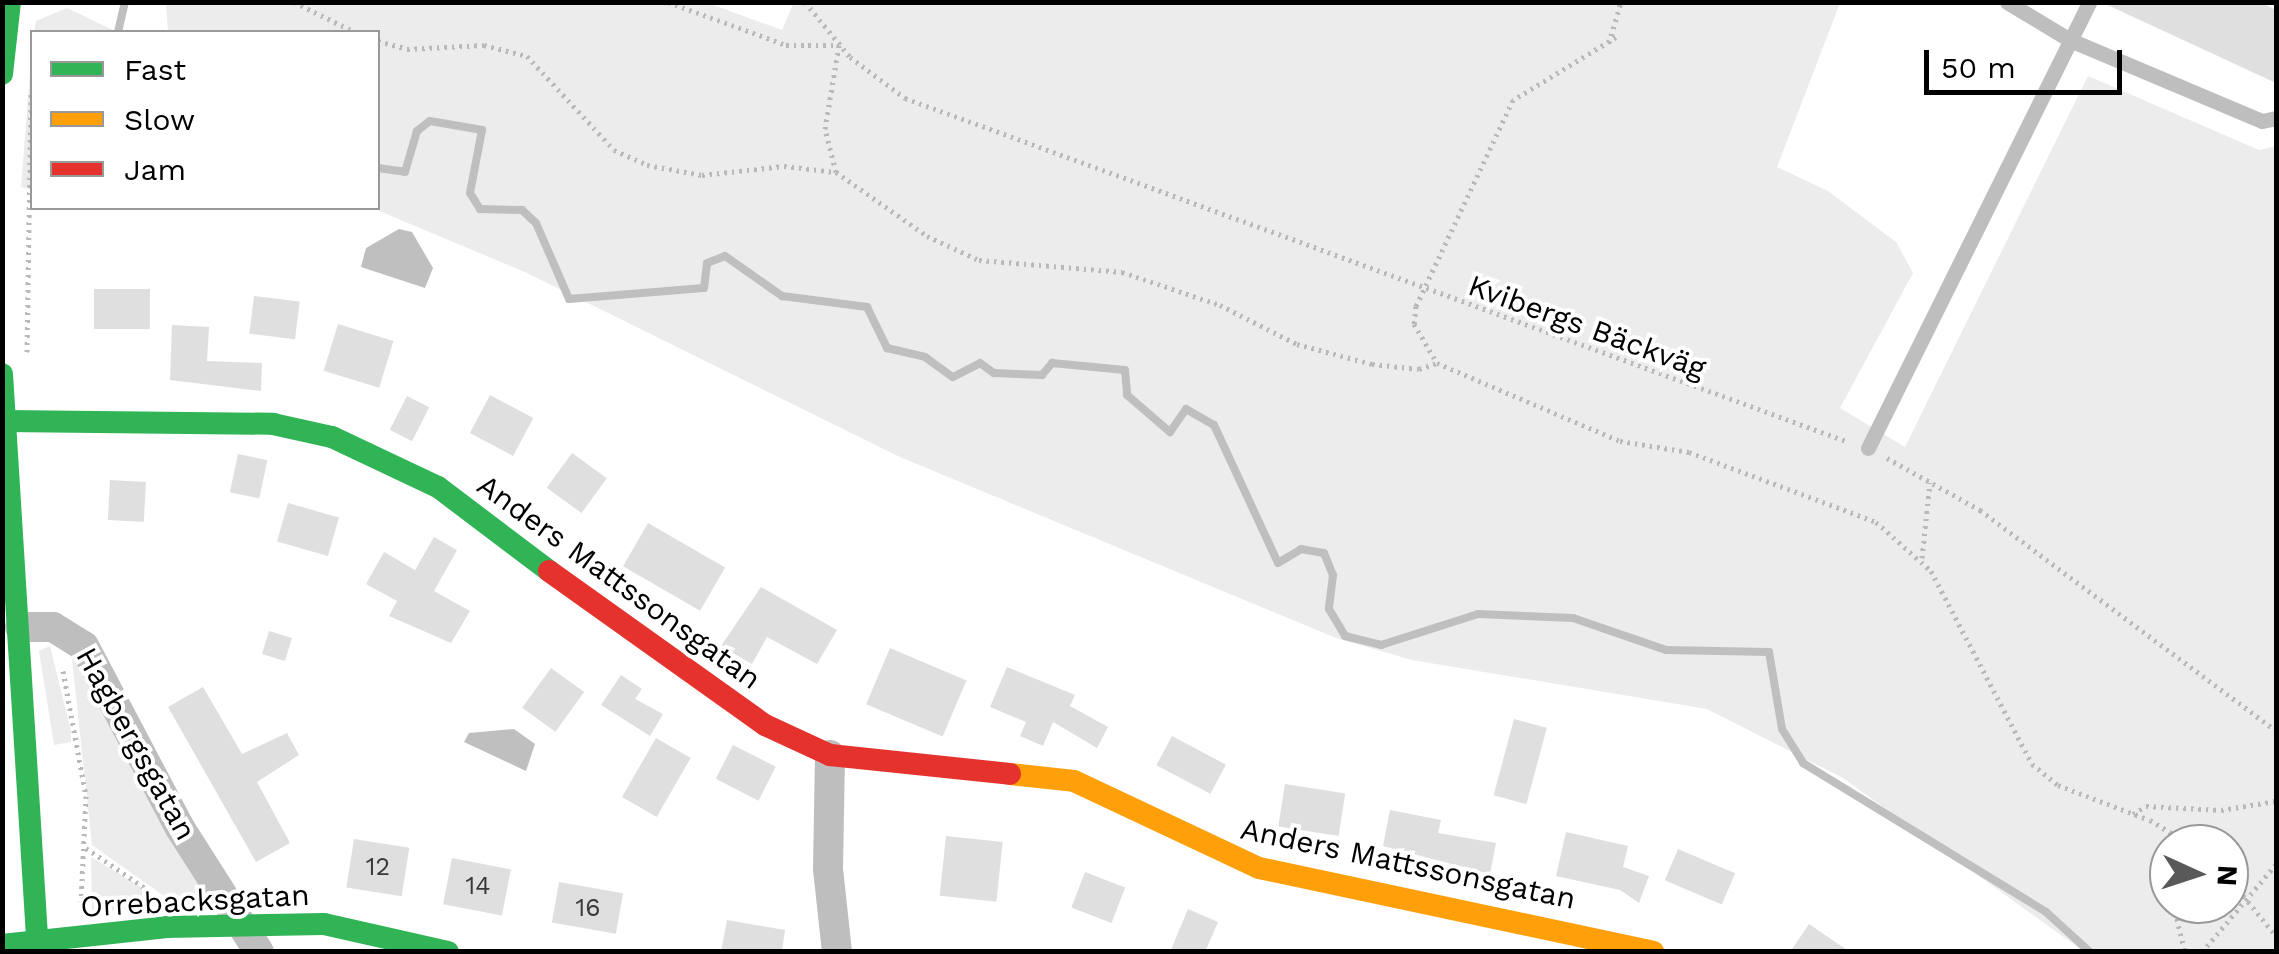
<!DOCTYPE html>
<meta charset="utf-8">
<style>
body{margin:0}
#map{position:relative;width:2279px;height:954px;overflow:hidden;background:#fff;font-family:"Work Sans",sans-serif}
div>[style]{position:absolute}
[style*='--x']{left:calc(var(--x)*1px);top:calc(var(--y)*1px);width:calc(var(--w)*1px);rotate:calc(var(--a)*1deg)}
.green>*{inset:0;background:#ececec}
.water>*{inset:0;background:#bfbfbf}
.stream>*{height:8px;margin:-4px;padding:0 4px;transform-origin:4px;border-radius:4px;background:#bfbfbf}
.building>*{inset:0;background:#dfdfdf;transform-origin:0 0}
.path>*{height:5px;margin-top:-2.5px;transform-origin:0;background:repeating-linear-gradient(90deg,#b9b9b9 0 2.5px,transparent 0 7.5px)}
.lane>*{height:15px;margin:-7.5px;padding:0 7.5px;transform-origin:7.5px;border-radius:7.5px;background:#bebebe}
.street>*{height:30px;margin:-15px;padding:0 15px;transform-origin:15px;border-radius:15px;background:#bebebe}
.fast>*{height:22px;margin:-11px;padding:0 11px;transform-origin:11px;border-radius:11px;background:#30b455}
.slow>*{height:22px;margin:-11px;padding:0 11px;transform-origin:11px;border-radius:11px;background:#ff9f0a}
.jam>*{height:22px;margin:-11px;padding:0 11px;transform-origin:11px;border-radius:11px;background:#e5322d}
span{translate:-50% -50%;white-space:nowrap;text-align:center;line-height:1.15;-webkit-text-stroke:8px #fff;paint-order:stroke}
.number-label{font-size:25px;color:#383838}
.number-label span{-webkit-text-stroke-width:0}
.street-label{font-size:30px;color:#000}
.frame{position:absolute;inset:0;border:5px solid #000;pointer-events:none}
.legend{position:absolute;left:30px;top:30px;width:350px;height:180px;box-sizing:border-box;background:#fff;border:2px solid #999;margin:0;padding:12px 18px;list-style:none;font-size:30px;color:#000}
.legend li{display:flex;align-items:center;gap:20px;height:50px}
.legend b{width:50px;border:2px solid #999}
.north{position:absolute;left:2149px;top:824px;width:100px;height:100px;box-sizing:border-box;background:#fff;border:2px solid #999;border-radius:50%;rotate:93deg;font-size:28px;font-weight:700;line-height:40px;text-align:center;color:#000}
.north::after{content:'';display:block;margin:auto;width:35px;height:45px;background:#595959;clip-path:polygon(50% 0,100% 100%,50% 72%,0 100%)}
.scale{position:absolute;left:1924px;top:50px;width:198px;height:45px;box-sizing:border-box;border:5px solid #000;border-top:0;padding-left:12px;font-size:30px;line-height:35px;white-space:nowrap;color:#000;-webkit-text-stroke:8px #fff;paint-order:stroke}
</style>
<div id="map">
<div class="green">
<i style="clip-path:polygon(evenodd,705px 2px,782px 30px,794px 2px,1840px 3px,1777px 167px,1828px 191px,1896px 242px,1913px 273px,1840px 408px,1905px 447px,2088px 76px,2259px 150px,2276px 146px,2276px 951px,2083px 951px,1843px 778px,1707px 709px,1412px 660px,1336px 638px,900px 457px,525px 272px,372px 208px,378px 32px,168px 32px,166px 3px,705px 2px,2169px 844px,2229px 844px,2229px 904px,2169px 904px,2169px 844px)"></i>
<i style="clip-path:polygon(67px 8px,117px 32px,34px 32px,36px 21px)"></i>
<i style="clip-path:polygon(32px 47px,32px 190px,21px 187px)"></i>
<i style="clip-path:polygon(50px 646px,71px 731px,71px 742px,54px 745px,39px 651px)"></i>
<i style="clip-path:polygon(71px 650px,206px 887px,198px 904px,178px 906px,92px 845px)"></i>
<i style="clip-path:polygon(91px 857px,138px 885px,168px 906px,92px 913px)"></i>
</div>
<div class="water">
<i style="clip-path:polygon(399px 229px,412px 232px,433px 268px,425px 288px,361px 267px,366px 248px)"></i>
<i style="clip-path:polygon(514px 729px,535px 744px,526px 771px,464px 742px,469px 733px)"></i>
</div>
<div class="stream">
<i style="--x:118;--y:32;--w:31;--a:-77"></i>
<i style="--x:378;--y:168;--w:27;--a:8"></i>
<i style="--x:405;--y:172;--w:43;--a:-73.7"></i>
<i style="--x:417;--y:131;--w:16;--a:-38"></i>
<i style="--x:430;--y:121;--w:53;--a:9.8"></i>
<i style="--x:482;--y:130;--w:64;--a:100.8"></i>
<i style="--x:470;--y:193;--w:19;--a:58"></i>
<i style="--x:480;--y:209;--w:42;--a:1.4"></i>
<i style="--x:522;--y:210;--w:19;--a:43"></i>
<i style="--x:536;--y:223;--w:83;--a:66.5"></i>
<i style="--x:569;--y:299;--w:135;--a:-4.7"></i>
<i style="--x:704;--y:288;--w:25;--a:-83"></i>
<i style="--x:707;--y:263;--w:19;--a:-21"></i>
<i style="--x:725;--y:256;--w:70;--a:35.1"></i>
<i style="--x:782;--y:296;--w:86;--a:7.4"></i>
<i style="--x:867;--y:307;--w:46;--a:64"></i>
<i style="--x:887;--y:348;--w:39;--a:13"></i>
<i style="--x:925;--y:357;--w:34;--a:36"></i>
<i style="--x:953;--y:377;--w:30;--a:-27"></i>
<i style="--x:980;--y:363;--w:17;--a:36"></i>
<i style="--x:994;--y:373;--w:48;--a:2.4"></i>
<i style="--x:1042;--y:375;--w:16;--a:-50"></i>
<i style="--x:1052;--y:363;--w:73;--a:5.5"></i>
<i style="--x:1125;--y:370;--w:25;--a:85"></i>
<i style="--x:1127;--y:395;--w:57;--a:40.7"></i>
<i style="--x:1170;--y:432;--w:28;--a:-55"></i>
<i style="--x:1186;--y:409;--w:32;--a:30"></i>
<i style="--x:1214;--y:425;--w:152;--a:65.1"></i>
<i style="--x:1278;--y:563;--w:27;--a:-31"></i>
<i style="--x:1301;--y:549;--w:23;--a:10"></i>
<i style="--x:1324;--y:553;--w:24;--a:68"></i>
<i style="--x:1333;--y:575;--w:34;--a:97"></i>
<i style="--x:1329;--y:609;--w:31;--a:59"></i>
<i style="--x:1345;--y:636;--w:37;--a:14"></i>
<i style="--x:1381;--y:645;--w:102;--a:-17.7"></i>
<i style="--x:1478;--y:614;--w:95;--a:2.4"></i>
<i style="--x:1573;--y:618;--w:98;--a:19"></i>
<i style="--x:1666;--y:650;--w:103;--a:1.1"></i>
<i style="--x:1769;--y:652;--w:78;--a:80.4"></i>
<i style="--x:1782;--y:729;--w:40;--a:58"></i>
<i style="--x:1803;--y:763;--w:285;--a:31.5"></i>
<i style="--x:2046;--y:912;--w:59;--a:42.3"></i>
</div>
<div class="building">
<i style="clip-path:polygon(2101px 2px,2260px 2px,2276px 10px,2276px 83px)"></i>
<i style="left:94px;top:289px;width:56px;height:40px"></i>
<i style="left:254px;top:296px;width:46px;height:38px;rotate:7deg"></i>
<i style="left:338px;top:324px;width:58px;height:49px;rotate:17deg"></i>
<i style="clip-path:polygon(172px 325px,209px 327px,207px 361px,262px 363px,261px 391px,170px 380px)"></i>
<i style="left:490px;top:395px;width:49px;height:43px;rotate:28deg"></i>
<i style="left:407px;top:396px;width:25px;height:38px;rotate:27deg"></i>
<i style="left:572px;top:453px;width:43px;height:43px;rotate:36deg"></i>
<i style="left:238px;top:454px;width:30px;height:39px;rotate:12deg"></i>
<i style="left:110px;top:480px;width:36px;height:40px;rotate:3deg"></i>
<i style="left:288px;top:503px;width:53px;height:40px;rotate:16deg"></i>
<i style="left:648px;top:523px;width:89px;height:50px;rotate:30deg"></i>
<i style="clip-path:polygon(434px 537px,457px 550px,434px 591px,470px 611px,451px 643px,389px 616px,397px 601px,366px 584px,384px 552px,415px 570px)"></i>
<i style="clip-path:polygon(761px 587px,837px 630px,817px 664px,767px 637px,752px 664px,721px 646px)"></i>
<i style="left:269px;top:631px;width:24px;height:24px;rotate:17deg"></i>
<i style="left:890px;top:648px;width:83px;height:61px;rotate:23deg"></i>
<i style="clip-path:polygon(1007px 667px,1075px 695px,1070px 706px,1108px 727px,1097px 748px,1053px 722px,1043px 746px,1020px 736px,1026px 722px,990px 707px)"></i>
<i style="left:551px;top:668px;width:41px;height:49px;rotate:36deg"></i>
<i style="clip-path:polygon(621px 675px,642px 689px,635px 699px,663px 714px,650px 736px,601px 705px)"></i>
<i style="clip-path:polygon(203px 687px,242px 754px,287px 733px,299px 755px,257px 782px,290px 843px,256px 862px,168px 707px)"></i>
<i style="left:1514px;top:719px;width:34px;height:79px;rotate:15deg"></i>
<i style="left:1172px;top:736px;width:61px;height:33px;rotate:28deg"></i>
<i style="left:656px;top:738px;width:40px;height:68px;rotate:30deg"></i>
<i style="left:733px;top:745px;width:48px;height:38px;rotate:27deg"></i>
<i style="left:1285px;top:784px;width:61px;height:43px;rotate:9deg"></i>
<i style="clip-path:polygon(1390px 810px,1441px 820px,1438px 833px,1496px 843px,1490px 874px,1383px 846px)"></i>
<i style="clip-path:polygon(1566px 832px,1628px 846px,1623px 867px,1649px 876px,1639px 903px,1620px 890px,1556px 876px)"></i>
<i style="left:946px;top:836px;width:57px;height:60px;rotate:6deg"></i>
<i style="left:354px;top:839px;width:56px;height:49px;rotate:9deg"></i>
<i style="left:1678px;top:849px;width:62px;height:34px;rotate:23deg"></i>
<i style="left:452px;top:858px;width:60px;height:47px;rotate:11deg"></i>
<i style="left:1085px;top:872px;width:43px;height:38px;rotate:21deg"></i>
<i style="left:559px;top:882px;width:65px;height:41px;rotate:10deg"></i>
<i style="clip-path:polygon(1188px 909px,1218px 922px,1205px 952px,1170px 952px)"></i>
<i style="clip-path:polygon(727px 920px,785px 930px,782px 952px,721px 952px)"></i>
<i style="clip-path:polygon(1809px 924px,1850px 952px,1790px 952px)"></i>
</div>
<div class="path">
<i style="--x:294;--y:2;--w:68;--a:26.2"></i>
<i style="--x:668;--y:2;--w:126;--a:20"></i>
<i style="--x:786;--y:45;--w:53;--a:0"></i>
<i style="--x:805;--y:2;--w:71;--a:50.7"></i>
<i style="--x:850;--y:57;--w:69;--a:36.7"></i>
<i style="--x:905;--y:98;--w:1005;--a:20.02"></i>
<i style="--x:1616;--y:37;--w:121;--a:148.5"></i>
<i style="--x:1513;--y:100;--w:228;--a:115.2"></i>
<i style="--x:1416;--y:306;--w:18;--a:96"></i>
<i style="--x:1414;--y:324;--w:45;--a:59.5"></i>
<i style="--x:1437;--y:363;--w:199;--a:23.1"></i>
<i style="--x:1620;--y:441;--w:70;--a:9.1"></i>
<i style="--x:1689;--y:452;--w:200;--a:20.5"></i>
<i style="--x:1876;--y:522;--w:74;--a:41.7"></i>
<i style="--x:1931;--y:571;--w:218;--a:62.4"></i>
<i style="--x:2032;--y:764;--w:33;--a:39"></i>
<i style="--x:2058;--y:785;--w:98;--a:20.8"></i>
<i style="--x:2150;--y:820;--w:46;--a:31.6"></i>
<i style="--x:378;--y:41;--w:30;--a:15"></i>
<i style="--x:407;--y:49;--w:77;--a:-3"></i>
<i style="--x:484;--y:45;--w:44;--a:14.3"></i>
<i style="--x:527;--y:56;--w:128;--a:47.2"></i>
<i style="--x:614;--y:150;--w:36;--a:24"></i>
<i style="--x:647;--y:165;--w:56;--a:10.3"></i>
<i style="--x:702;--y:175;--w:82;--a:-6.3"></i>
<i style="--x:784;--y:166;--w:52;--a:6.6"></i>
<i style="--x:836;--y:172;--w:111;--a:35.1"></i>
<i style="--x:927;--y:236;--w:57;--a:24.8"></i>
<i style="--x:979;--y:260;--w:144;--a:4.8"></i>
<i style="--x:1122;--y:272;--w:103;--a:18.6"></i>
<i style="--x:1220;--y:305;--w:86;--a:26.9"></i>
<i style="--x:1297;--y:344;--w:78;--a:14.9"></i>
<i style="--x:1372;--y:364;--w:47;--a:6.1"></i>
<i style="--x:1419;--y:369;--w:19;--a:-18"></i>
<i style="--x:1609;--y:43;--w:43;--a:-73.7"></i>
<i style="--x:836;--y:172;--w:44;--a:-104.3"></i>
<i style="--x:825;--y:129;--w:85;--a:-80.5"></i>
<i style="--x:27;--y:352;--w:259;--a:-89.1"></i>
<i style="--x:1887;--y:458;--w:107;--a:29.2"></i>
<i style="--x:1980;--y:510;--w:369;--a:36.7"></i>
<i style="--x:1922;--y:558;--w:76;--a:-84"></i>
<i style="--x:63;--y:671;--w:127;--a:79.6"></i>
<i style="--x:86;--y:796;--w:106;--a:92.7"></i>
<i style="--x:2133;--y:814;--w:15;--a:-32"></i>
<i style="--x:2146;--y:806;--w:75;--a:3.1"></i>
<i style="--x:2221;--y:810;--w:56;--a:-9.3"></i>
<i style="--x:86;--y:848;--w:82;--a:34.1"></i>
<i style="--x:2229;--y:878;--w:75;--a:51"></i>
<i style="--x:2173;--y:904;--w:49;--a:76"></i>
<i style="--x:2202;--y:952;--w:115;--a:-49.9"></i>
</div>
<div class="lane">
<i style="--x:2007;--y:2;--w:74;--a:31.1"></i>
<i style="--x:2070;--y:40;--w:208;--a:22.9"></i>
<i style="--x:2262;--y:121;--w:14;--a:-12"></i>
<i style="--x:1868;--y:448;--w:498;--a:-63.6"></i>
</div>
<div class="street">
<i style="--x:20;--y:627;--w:33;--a:0"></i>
<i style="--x:53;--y:627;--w:36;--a:32"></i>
<i style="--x:84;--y:646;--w:206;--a:62.2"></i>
<i style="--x:180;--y:828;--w:147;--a:57.5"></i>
<i style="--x:830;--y:755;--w:114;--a:91"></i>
<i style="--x:828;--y:869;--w:83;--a:83.8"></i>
</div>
<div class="fast">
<i style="--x:2;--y:74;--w:72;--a:-83.7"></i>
<i style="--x:2;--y:374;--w:579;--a:86.44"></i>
<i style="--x:5;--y:421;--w:268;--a:0.6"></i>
<i style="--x:273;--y:424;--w:60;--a:12.4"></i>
<i style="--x:332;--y:437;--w:117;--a:25.3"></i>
<i style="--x:438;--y:487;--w:139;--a:37.1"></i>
<i style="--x:2;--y:945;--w:166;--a:-6.2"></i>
<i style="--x:167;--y:927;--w:157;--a:-1.1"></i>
<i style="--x:324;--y:924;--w:127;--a:12.7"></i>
</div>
<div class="slow">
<i style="--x:1010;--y:774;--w:64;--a:6.2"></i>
<i style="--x:1074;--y:781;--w:204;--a:25.2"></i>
<i style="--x:1259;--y:868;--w:403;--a:12"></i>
</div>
<div class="jam">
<i style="--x:549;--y:571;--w:265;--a:35.5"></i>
<i style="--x:765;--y:725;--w:72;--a:24.8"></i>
<i style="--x:830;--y:755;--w:181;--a:6"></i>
</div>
<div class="number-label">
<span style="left:378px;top:867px">12</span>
<span style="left:478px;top:886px">14</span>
<span style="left:588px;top:908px">16</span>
</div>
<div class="street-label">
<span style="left:1587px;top:327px;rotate:20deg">Kvibergs Bäckväg</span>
<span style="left:619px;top:582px;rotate:36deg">Anders Mattssonsgatan</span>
<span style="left:136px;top:744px;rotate:61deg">Hagbergsgatan</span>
<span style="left:1408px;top:864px;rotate:12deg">Anders Mattssonsgatan</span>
<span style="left:195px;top:901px;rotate:-3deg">Orrebacksgatan</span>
</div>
<div class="frame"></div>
<ul class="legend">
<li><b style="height:12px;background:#30b455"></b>Fast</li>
<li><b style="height:12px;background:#ff9f0a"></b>Slow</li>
<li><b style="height:12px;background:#e5322d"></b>Jam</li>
</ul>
<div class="north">N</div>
<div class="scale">50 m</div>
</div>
